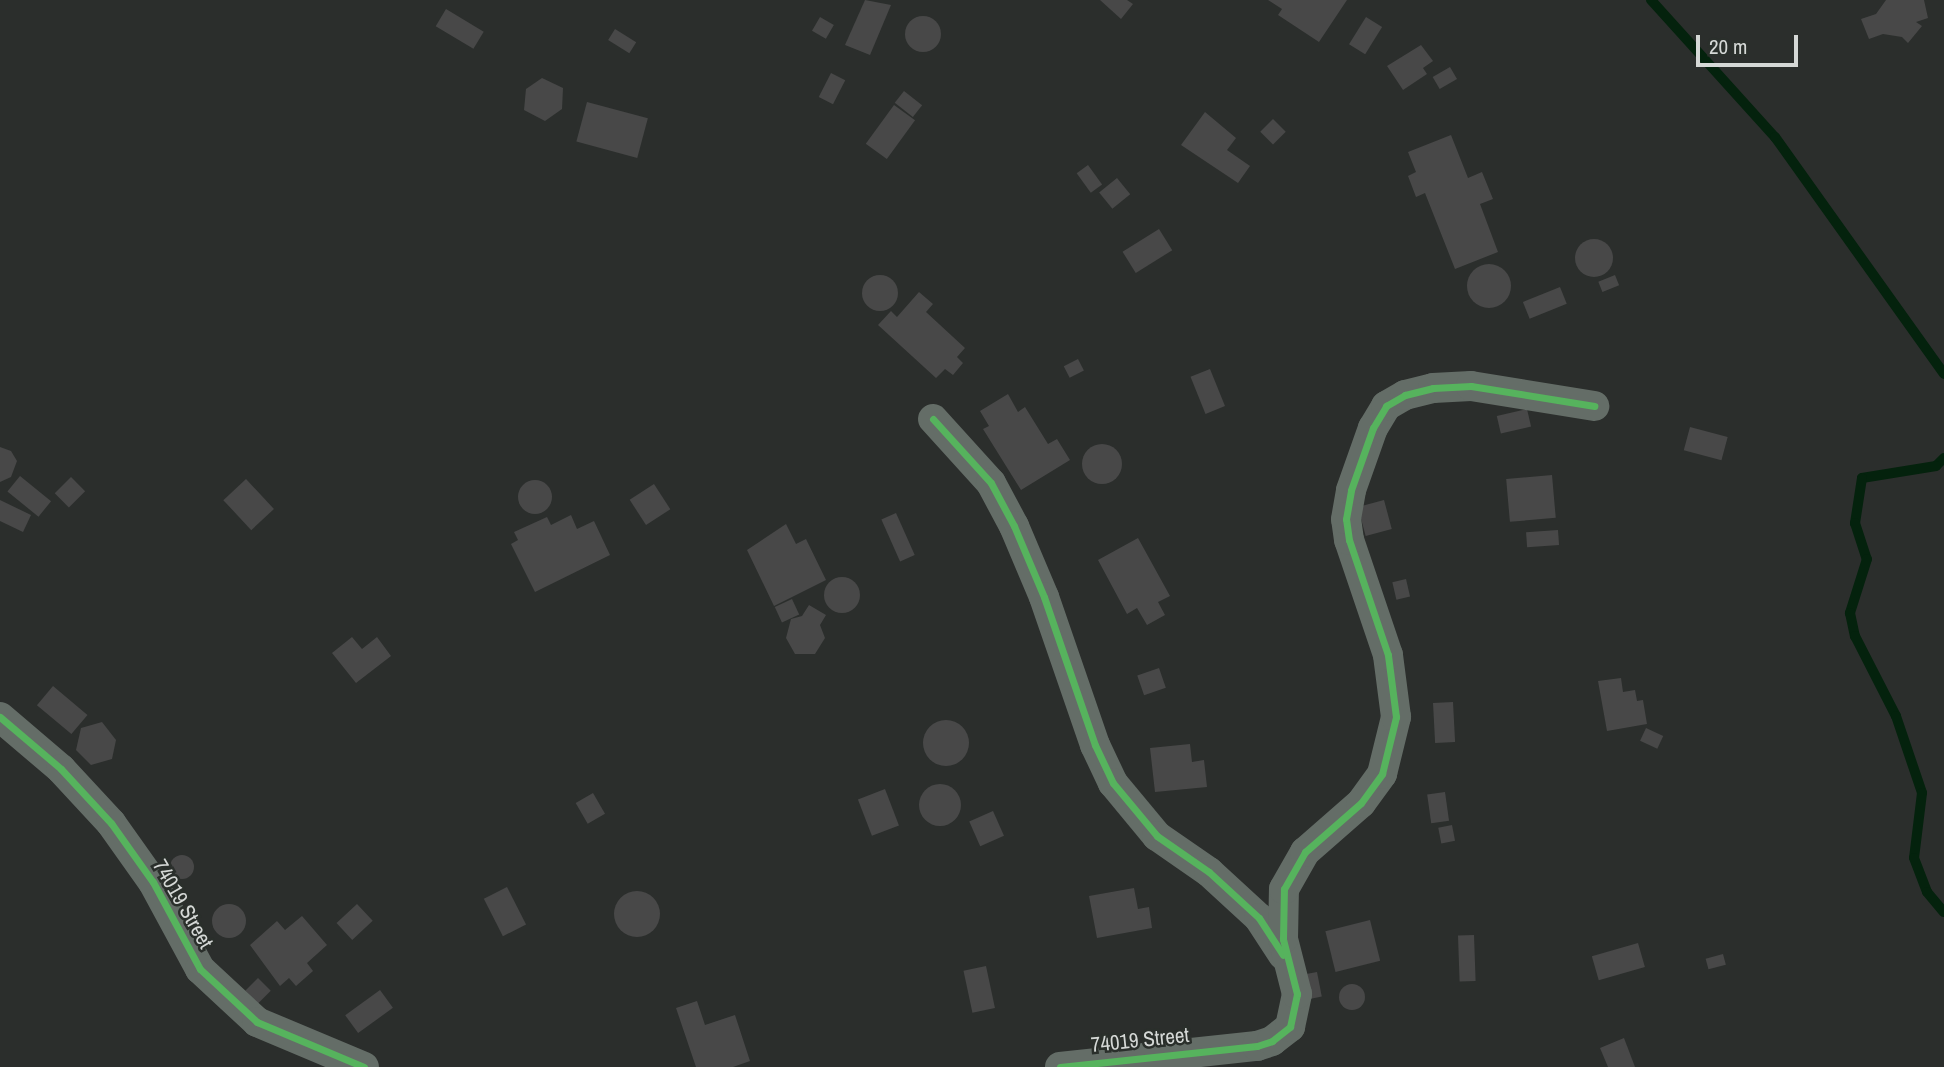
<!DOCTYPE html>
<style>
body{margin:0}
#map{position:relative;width:1944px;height:1067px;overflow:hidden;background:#2b2e2c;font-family:"Archivo Narrow",sans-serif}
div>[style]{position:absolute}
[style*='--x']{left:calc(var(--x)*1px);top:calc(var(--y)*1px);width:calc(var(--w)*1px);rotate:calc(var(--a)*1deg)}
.stream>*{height:10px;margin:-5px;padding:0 5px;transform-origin:5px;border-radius:5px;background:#04220d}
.building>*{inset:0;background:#484848;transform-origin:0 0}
.round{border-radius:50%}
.minor>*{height:30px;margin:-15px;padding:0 15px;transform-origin:15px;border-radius:15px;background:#646d67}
.cycleway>*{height:7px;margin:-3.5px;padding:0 3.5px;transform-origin:3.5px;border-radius:3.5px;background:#56b35d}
span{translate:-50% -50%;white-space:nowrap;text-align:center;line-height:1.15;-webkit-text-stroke:5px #2a2f2b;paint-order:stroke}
.street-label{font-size:21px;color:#d5d8d6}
.scale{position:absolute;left:1696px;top:35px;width:102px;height:32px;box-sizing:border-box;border:4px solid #d5d8d6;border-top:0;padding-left:9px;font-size:21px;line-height:24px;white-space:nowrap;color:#d5d8d6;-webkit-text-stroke:5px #2a2f2b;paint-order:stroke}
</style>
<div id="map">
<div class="stream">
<i style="--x:1651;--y:0;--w:185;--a:47.9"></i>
<i style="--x:1775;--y:137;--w:291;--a:54.5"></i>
<i style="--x:1944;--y:458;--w:11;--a:135"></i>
<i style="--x:1936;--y:466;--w:75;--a:170.8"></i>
<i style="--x:1862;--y:478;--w:46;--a:98.8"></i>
<i style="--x:1855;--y:523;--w:38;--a:72"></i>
<i style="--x:1867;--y:559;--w:57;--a:107.5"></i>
<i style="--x:1850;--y:613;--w:24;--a:78"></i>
<i style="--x:1855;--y:636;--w:90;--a:62.9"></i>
<i style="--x:1896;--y:716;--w:81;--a:71.3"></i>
<i style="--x:1922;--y:793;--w:65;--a:97"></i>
<i style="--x:1914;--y:858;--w:36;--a:69"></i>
<i style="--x:1927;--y:892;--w:26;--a:50"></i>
</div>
<div class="building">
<i style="clip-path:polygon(865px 0,891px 5px,870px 55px,845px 45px)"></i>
<i style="clip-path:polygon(1100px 0,1127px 0,1133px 4px,1121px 19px)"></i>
<i style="clip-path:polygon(1268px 0,1347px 0,1319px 42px,1278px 15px,1282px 9px)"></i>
<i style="clip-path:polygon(1886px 0,1924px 0,1928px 18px,1916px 22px,1922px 26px,1908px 43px,1902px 37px,1883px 34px,1869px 39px,1861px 19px,1876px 14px)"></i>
<i style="left:446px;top:9px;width:44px;height:20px;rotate:31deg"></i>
<i class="round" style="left:905px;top:16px;width:36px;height:36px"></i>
<i style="left:820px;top:17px;width:16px;height:16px;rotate:30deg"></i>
<i style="left:1366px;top:17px;width:19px;height:32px;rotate:32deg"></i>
<i style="left:615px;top:29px;width:25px;height:13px;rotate:32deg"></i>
<i style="clip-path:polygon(1421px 45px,1433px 61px,1423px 68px,1427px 74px,1403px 90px,1387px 66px)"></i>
<i style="left:1450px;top:67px;width:14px;height:20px;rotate:60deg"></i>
<i style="left:831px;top:73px;width:16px;height:27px;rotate:27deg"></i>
<i style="clip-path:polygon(542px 78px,563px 88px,562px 109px,545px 121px,524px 110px,526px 89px)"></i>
<i style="left:904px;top:91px;width:23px;height:15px;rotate:38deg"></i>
<i style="left:587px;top:102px;width:63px;height:41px;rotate:15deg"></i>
<i style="left:894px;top:105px;width:26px;height:48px;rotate:36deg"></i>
<i style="clip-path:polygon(1205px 112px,1236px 138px,1227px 150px,1250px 166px,1238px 183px,1181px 145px)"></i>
<i style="left:1273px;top:119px;width:18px;height:18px;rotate:45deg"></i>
<i style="clip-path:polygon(1451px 135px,1468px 178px,1482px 172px,1493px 199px,1480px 204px,1498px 252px,1455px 269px,1425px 193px,1416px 197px,1408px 176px,1416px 172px,1408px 152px)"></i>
<i style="left:1088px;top:165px;width:24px;height:14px;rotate:54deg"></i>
<i style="left:1117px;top:178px;width:21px;height:23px;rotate:51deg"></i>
<i style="left:1159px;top:229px;width:25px;height:43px;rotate:58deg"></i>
<i class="round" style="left:1575px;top:239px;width:38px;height:38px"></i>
<i class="round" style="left:1467px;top:264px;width:44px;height:44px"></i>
<i class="round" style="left:862px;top:275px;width:36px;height:36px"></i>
<i style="left:1615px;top:275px;width:11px;height:18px;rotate:68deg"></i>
<i style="left:1560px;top:287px;width:18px;height:40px;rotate:68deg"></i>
<i style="clip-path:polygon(919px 292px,933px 304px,926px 312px,965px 348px,957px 357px,963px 363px,953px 375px,945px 369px,936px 378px,878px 325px,891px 311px,897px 317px)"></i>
<i style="left:1078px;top:359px;width:13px;height:16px;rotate:63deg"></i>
<i style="left:1210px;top:369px;width:40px;height:21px;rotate:68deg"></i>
<i style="clip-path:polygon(1008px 394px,1018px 412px,1025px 407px,1048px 444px,1057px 439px,1070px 460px,1021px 490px,983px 429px,989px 426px,980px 411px)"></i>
<i style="left:1527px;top:409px;width:18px;height:31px;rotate:77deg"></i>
<i style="left:1690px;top:427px;width:39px;height:24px;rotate:15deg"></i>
<i class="round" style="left:1082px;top:444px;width:40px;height:40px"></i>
<i style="clip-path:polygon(0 447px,11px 451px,17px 461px,11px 477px,0 482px)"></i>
<i style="left:1552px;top:475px;width:43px;height:46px;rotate:85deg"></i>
<i style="left:20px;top:476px;width:40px;height:20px;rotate:39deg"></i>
<i style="left:71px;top:477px;width:20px;height:23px;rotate:45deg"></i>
<i style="left:246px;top:479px;width:41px;height:31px;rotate:47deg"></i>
<i class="round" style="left:518px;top:480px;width:34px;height:34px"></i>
<i style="left:654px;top:484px;width:30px;height:29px;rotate:57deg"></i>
<i style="clip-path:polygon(0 500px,31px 515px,23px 532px,0 521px)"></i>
<i style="left:1384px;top:500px;width:30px;height:27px;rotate:75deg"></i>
<i style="left:896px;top:513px;width:46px;height:16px;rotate:66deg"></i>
<i style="clip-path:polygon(571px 515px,577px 529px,594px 521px,610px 555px,535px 592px,511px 544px,518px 540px,514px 532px,547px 517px,551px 525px)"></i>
<i style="clip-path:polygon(786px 524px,796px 544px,806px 539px,826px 580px,774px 606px,747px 550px)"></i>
<i style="left:1558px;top:530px;width:15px;height:32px;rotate:86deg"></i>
<i style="clip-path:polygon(1138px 538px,1170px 596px,1158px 602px,1165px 615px,1147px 625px,1137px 608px,1127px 614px,1098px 560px)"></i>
<i class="round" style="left:824px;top:577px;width:36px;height:36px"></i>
<i style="left:1406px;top:579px;width:18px;height:14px;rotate:77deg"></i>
<i style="left:792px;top:599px;width:17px;height:19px;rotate:65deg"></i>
<i style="clip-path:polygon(809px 605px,826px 615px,820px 625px,825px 638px,815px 654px,795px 654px,786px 638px,791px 619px,802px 616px)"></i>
<i style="clip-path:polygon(352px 637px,362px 649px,377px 637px,391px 656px,356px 683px,332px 653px)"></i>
<i style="left:1159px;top:668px;width:21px;height:23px;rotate:71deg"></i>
<i style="clip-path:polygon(1621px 678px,1623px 692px,1635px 690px,1637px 701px,1643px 700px,1647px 724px,1607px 731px,1598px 681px)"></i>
<i style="left:53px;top:686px;width:45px;height:25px;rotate:40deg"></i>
<i style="left:1453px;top:702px;width:40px;height:20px;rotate:87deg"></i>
<i class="round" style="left:923px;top:720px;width:46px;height:46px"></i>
<i style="clip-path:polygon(102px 722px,116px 740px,112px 759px,91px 765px,76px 750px,81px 728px)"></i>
<i style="left:1646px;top:728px;width:19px;height:14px;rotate:25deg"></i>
<i style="clip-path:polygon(1190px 744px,1192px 762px,1204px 760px,1207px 787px,1155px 792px,1150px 748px)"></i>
<i class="round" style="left:919px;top:784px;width:42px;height:42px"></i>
<i style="left:885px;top:789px;width:39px;height:29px;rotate:69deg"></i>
<i style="left:1445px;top:792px;width:29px;height:18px;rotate:82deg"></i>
<i style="left:593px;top:793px;width:24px;height:20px;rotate:60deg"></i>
<i style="left:993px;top:811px;width:27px;height:26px;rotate:66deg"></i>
<i style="left:1452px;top:825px;width:16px;height:14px;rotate:79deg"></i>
<i class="round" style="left:170px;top:855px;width:24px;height:24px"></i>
<i style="left:507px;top:887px;width:42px;height:26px;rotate:63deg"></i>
<i style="clip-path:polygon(1134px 888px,1138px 909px,1149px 907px,1152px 928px,1097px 938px,1089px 896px)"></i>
<i class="round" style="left:614px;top:891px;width:46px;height:46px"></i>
<i class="round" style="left:212px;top:904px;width:34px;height:34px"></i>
<i style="left:357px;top:904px;width:23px;height:28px;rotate:47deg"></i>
<i style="clip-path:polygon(302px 916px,327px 945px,307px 963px,313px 971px,296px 986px,289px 978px,280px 986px,250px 945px,277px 921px,285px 930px)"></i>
<i style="left:1370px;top:920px;width:42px;height:46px;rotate:76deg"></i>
<i style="left:1474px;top:935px;width:46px;height:16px;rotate:88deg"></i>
<i style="left:1638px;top:943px;width:25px;height:48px;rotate:74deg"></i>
<i style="left:1723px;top:954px;width:11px;height:18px;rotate:75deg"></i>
<i style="left:986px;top:966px;width:43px;height:23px;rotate:78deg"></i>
<i style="left:1317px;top:972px;width:25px;height:11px;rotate:79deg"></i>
<i style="left:258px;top:978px;width:18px;height:18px;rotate:45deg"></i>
<i class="round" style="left:1339px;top:984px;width:26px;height:26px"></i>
<i style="left:380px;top:990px;width:22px;height:43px;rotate:54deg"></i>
<i style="clip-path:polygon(697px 1001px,705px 1025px,735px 1015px,750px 1061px,733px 1067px,696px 1067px,676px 1008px)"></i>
<i style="clip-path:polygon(1624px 1038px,1635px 1067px,1608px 1067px,1600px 1048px)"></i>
</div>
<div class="minor">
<i style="--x:933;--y:419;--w:86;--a:47.8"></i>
<i style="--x:991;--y:483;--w:49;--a:61.9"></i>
<i style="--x:1014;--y:526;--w:77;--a:67.1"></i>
<i style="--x:1044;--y:597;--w:157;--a:71"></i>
<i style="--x:1095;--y:745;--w:42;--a:64.7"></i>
<i style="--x:1113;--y:783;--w:69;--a:50.3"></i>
<i style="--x:1157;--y:836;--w:63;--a:34.7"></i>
<i style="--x:1209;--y:872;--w:68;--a:42.6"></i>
<i style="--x:1259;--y:918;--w:44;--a:57"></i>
<i style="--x:0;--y:717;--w:80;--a:40.4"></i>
<i style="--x:61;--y:769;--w:74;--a:47.2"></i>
<i style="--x:111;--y:823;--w:72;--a:54.6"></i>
<i style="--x:153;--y:882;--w:99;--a:61.6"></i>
<i style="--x:200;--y:969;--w:78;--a:42.9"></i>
<i style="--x:257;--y:1022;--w:116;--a:22.8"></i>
<i style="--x:1060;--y:1067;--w:198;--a:-6.1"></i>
<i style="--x:1257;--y:1046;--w:16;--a:-18"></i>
<i style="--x:1272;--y:1041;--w:23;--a:-38"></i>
<i style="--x:1290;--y:1027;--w:34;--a:-78"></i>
<i style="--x:1297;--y:994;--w:57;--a:-104.3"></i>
<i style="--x:1283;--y:939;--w:50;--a:-88.9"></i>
<i style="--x:1284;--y:889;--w:43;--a:-60.4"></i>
<i style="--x:1305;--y:852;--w:74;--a:-41.2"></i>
<i style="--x:1361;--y:803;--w:36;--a:-54"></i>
<i style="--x:1382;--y:774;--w:59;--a:-76.2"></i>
<i style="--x:1396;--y:717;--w:63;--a:-97.4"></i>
<i style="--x:1388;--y:655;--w:121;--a:-108.7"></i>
<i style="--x:1349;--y:540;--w:21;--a:-98"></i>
<i style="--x:1346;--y:519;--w:29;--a:-80"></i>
<i style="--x:1351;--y:490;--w:66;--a:-70.5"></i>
<i style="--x:1373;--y:428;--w:26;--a:-59"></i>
<i style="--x:1386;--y:406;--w:22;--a:-30"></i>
<i style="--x:1405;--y:395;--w:29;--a:-14"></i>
<i style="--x:1433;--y:388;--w:38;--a:-3"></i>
<i style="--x:1471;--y:386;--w:125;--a:9.2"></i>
</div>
<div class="cycleway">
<i style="--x:933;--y:419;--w:86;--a:47.8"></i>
<i style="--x:991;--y:483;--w:49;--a:61.9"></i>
<i style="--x:1014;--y:526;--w:77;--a:67.1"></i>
<i style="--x:1044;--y:597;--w:157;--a:71"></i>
<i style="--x:1095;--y:745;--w:42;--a:64.7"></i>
<i style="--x:1113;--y:783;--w:69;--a:50.3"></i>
<i style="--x:1157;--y:836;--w:63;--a:34.7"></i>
<i style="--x:1209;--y:872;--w:68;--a:42.6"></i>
<i style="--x:1259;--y:918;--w:44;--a:57"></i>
<i style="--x:0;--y:717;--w:80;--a:40.4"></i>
<i style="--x:61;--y:769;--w:74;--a:47.2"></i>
<i style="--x:111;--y:823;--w:72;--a:54.6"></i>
<i style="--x:153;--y:882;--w:99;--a:61.6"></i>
<i style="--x:200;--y:969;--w:78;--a:42.9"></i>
<i style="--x:257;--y:1022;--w:116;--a:22.8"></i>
<i style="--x:1060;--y:1067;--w:198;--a:-6.1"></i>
<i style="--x:1257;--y:1046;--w:16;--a:-18"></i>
<i style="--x:1272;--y:1041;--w:23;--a:-38"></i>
<i style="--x:1290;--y:1027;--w:34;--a:-78"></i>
<i style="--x:1297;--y:994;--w:57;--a:-104.3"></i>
<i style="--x:1283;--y:939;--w:50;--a:-88.9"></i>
<i style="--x:1284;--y:889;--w:43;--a:-60.4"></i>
<i style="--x:1305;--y:852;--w:74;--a:-41.2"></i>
<i style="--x:1361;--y:803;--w:36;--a:-54"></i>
<i style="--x:1382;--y:774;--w:59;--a:-76.2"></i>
<i style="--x:1396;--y:717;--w:63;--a:-97.4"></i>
<i style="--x:1388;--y:655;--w:121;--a:-108.7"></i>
<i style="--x:1349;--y:540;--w:21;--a:-98"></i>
<i style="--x:1346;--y:519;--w:29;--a:-80"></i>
<i style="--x:1351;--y:490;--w:66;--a:-70.5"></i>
<i style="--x:1373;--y:428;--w:26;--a:-59"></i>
<i style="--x:1386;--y:406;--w:22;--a:-30"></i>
<i style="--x:1405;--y:395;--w:29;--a:-14"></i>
<i style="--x:1433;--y:388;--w:38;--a:-3"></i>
<i style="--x:1471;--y:386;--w:125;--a:9.2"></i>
</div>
<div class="street-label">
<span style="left:183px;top:904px;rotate:60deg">74019 Street</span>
<span style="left:1140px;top:1040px;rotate:-6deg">74019 Street</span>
</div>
<div class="scale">20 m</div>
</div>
